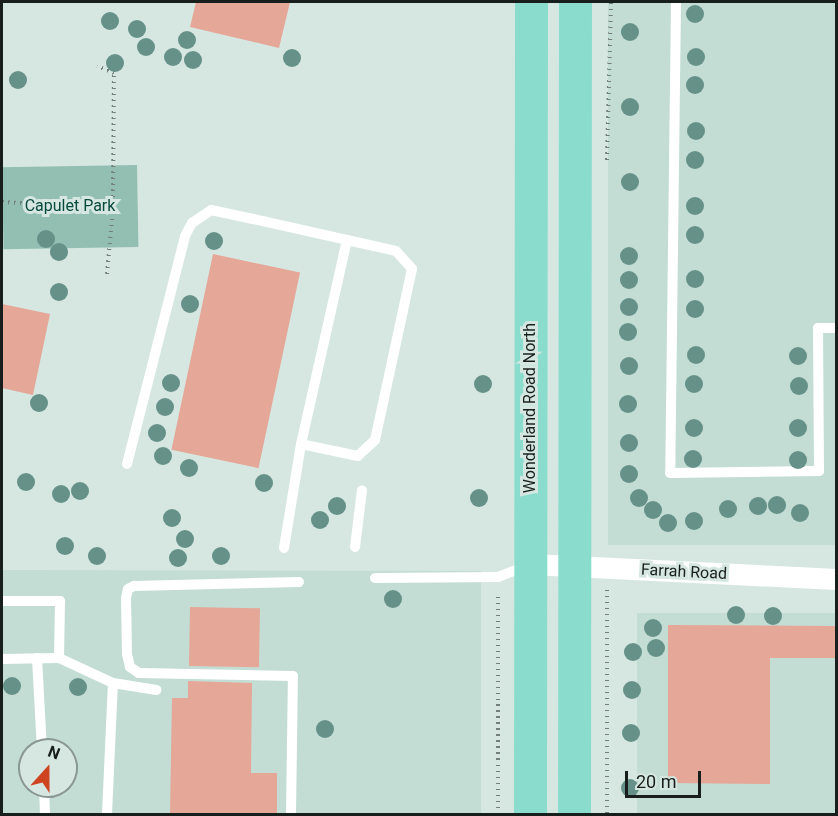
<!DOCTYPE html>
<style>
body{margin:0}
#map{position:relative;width:838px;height:816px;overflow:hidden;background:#d6e7e2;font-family:Roboto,sans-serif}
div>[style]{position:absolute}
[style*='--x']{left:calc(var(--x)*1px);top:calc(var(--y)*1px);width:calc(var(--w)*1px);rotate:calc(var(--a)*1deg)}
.built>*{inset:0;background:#c3ddd5;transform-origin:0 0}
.green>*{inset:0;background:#93bfb3;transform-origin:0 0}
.building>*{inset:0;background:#e5a797;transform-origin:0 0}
.path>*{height:4px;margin-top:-2px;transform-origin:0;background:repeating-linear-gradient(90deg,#737f7b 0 1.5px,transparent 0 6px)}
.service>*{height:10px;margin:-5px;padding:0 5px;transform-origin:5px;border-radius:5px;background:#fff}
.minor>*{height:21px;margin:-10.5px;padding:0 10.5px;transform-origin:10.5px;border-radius:10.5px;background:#fff}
.primary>*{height:33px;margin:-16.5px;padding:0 16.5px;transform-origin:16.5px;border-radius:16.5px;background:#8addcd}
.trees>*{width:18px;height:18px;margin:-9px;border-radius:50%;background:#659188}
span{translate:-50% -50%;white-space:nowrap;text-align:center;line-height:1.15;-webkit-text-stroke:6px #d6e7e2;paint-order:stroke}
.park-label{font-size:16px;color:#094a3e}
.street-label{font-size:16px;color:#181e1c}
.frame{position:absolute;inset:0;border:3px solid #181e1c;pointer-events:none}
.north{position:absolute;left:18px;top:738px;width:60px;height:60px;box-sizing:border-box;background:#d6e7e2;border:2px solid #8a9793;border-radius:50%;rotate:21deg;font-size:16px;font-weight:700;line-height:24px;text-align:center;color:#181e1c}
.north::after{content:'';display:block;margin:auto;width:21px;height:27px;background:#ce4421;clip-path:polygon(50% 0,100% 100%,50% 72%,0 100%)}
.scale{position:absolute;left:625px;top:771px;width:76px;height:27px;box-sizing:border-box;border:3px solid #181e1c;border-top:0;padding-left:8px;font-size:18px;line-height:21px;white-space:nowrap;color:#181e1c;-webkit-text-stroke:4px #d6e7e2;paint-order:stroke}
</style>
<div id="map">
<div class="built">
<i style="left:608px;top:2px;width:228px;height:543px"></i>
<i style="clip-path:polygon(evenodd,2px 570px,481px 571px,481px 814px,2px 814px,2px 570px,30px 750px,66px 750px,66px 786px,30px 786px,30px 750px)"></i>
<i style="left:836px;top:613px;width:201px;height:199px;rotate:90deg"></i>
</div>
<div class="green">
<i style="left:137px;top:165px;width:82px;height:135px;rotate:89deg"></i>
</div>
<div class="building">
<i style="clip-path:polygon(196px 2px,290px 2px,279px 48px,190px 27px)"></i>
<i style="left:213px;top:254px;width:89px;height:200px;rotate:12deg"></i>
<i style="clip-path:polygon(2px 304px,50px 314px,33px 395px,2px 388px)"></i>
<i style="left:190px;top:607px;width:70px;height:59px;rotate:1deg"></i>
<i style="clip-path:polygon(668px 625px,837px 626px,837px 658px,770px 658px,770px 784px,668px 783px)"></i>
<i style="clip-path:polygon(188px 681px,252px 683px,251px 773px,277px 773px,277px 814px,170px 814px,172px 698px,188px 698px)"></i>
</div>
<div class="path">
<i style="--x:607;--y:160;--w:158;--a:-88.5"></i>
<i style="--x:2;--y:202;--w:111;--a:3.6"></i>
<i style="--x:113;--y:209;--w:136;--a:-89.6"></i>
<i style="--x:114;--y:73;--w:18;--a:-158"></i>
<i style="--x:107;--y:274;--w:65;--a:-84.7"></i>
<i style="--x:607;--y:590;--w:224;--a:90"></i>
<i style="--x:498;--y:814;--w:221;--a:-90"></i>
</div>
<div class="service">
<i style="--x:676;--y:2;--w:471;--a:90.7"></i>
<i style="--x:670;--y:473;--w:149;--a:-0.8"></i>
<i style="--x:819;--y:471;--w:143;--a:-90.4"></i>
<i style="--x:818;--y:328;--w:18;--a:0"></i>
<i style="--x:127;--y:464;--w:235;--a:-75.7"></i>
<i style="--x:185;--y:236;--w:15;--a:-62"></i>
<i style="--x:192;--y:223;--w:23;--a:-34"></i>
<i style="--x:211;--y:210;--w:43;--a:12.1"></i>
<i style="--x:253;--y:219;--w:96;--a:12.6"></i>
<i style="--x:347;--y:240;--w:50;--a:12.7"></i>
<i style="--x:396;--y:251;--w:24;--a:48"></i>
<i style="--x:412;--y:269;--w:175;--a:102.2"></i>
<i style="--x:375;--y:440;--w:23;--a:137"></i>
<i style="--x:358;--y:456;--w:58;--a:-168.1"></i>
<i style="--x:301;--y:444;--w:209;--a:-77.3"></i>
<i style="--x:355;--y:547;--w:57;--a:-83"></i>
<i style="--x:284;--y:548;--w:105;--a:-80.7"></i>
<i style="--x:375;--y:578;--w:123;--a:-0.5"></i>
<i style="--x:498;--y:577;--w:30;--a:-21"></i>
<i style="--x:2;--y:601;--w:58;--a:0"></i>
<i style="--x:60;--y:601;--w:57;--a:91"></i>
<i style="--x:37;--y:658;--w:92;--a:86.9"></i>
<i style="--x:2;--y:659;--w:57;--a:-1"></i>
<i style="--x:59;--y:658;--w:60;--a:24.8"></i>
<i style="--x:113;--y:683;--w:44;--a:9.2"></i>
<i style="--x:44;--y:786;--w:28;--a:88"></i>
<i style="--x:107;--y:814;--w:131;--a:-87.4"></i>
<i style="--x:291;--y:814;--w:138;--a:-89.2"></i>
<i style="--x:293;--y:676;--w:154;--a:-178.9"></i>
<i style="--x:139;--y:673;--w:11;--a:-146"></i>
<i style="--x:130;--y:667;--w:13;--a:-103"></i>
<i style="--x:127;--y:654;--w:56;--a:-91"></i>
<i style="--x:126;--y:598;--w:9;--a:-77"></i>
<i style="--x:128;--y:589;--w:7;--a:-27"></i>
<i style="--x:134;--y:586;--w:165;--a:-1.4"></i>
</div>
<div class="minor">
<i style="--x:531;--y:564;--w:305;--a:2.8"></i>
</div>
<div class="primary">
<i style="--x:530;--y:814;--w:812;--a:-89.93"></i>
<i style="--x:574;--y:814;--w:812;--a:-89.93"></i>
</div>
<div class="trees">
<i style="left:695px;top:14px"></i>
<i style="left:110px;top:21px"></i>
<i style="left:137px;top:29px"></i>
<i style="left:630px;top:32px"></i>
<i style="left:187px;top:40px"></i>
<i style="left:146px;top:47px"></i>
<i style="left:173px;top:57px"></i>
<i style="left:696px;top:57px"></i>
<i style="left:292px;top:58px"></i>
<i style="left:193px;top:60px"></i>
<i style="left:115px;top:63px"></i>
<i style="left:18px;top:80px"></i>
<i style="left:695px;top:85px"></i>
<i style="left:630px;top:107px"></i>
<i style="left:696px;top:131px"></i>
<i style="left:695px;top:160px"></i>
<i style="left:630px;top:182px"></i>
<i style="left:695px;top:206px"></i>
<i style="left:695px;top:235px"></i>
<i style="left:46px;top:239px"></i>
<i style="left:214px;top:241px"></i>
<i style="left:59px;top:252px"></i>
<i style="left:629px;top:256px"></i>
<i style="left:695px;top:279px"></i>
<i style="left:629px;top:280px"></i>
<i style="left:59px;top:292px"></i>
<i style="left:190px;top:304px"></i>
<i style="left:629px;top:307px"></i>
<i style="left:695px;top:309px"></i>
<i style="left:628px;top:332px"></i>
<i style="left:696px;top:355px"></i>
<i style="left:798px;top:356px"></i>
<i style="left:629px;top:366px"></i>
<i style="left:171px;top:383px"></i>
<i style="left:483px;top:384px"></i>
<i style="left:694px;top:384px"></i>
<i style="left:799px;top:386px"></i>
<i style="left:39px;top:403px"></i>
<i style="left:628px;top:404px"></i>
<i style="left:165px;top:407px"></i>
<i style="left:694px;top:428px"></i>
<i style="left:798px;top:428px"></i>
<i style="left:157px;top:433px"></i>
<i style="left:629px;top:443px"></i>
<i style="left:163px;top:456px"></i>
<i style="left:693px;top:459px"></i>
<i style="left:798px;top:460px"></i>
<i style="left:189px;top:468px"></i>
<i style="left:629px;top:474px"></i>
<i style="left:26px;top:482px"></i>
<i style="left:264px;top:483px"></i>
<i style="left:80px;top:491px"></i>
<i style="left:61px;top:494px"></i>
<i style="left:479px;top:498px"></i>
<i style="left:639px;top:498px"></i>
<i style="left:777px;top:505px"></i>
<i style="left:337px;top:506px"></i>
<i style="left:758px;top:506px"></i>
<i style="left:728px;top:509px"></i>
<i style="left:653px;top:510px"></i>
<i style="left:800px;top:513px"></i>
<i style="left:172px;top:518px"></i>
<i style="left:320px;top:520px"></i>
<i style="left:694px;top:521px"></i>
<i style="left:668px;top:523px"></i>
<i style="left:185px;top:539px"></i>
<i style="left:65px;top:546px"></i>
<i style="left:97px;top:556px"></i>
<i style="left:221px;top:556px"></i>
<i style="left:178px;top:558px"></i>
<i style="left:393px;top:599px"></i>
<i style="left:736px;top:615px"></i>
<i style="left:773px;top:616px"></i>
<i style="left:653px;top:628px"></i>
<i style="left:656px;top:648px"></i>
<i style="left:633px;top:652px"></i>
<i style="left:12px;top:686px"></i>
<i style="left:78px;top:687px"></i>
<i style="left:632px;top:690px"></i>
<i style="left:325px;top:729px"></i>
<i style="left:631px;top:733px"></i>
<i style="left:630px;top:788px"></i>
</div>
<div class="park-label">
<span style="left:70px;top:206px">Capulet Park</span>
</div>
<div class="street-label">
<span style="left:530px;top:408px;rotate:-90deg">Wonderland Road North</span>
<span style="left:684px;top:572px;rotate:3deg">Farrah Road</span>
</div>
<div class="frame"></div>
<div class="north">N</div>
<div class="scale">20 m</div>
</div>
